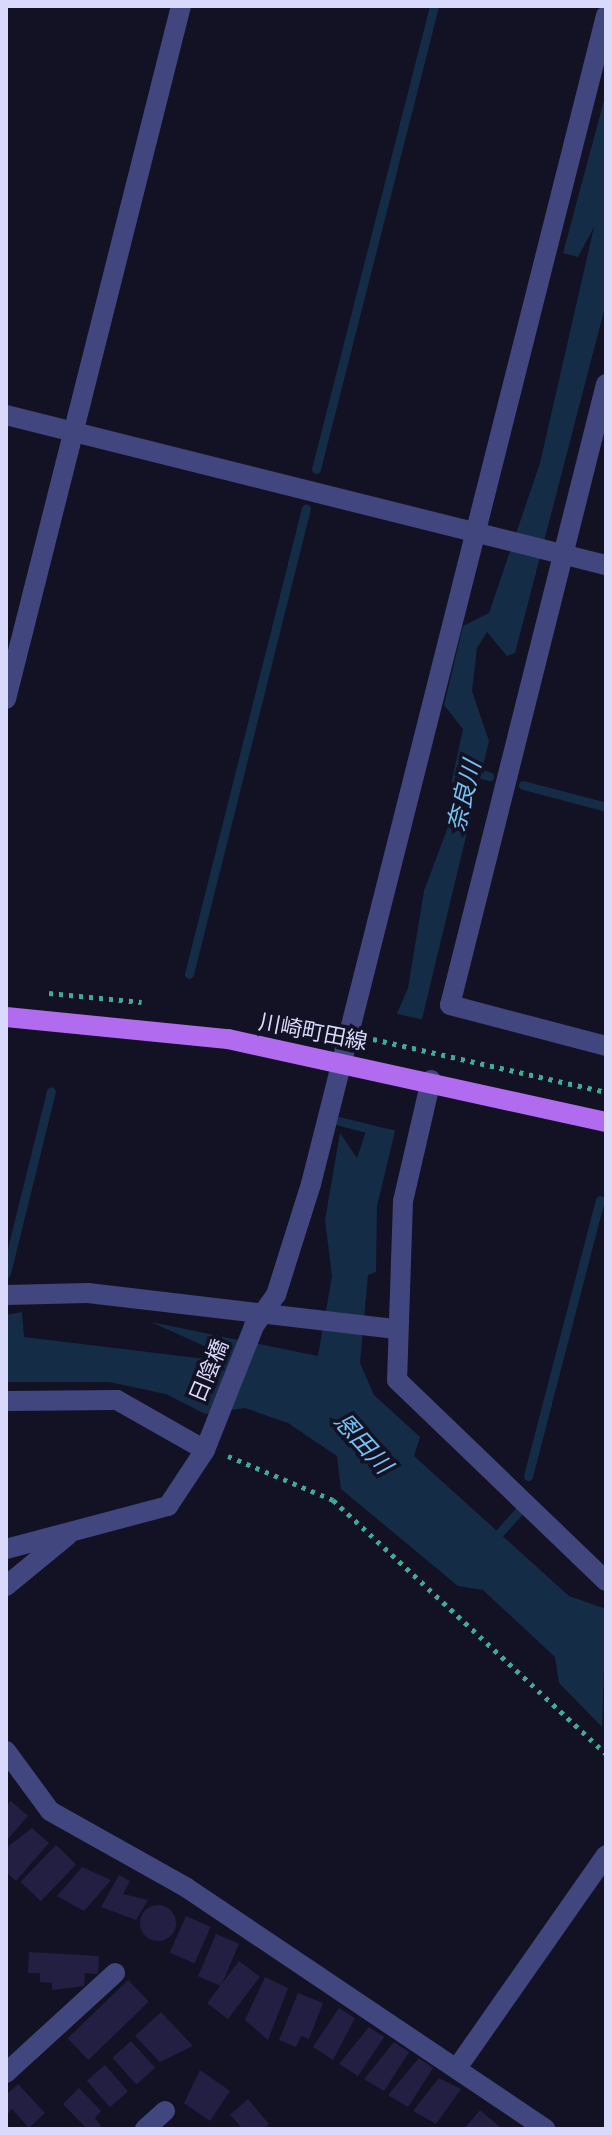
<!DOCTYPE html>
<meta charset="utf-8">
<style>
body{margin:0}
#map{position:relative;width:612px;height:2135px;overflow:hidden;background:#131124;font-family:"DM Sans","Noto Sans JP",sans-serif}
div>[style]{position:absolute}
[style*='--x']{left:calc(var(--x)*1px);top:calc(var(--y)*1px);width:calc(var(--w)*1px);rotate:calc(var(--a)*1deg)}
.water>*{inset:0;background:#142c46}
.pier>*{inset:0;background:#131124}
.stream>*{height:9px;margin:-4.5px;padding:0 4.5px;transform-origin:4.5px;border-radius:4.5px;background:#142c46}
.building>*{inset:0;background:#231f43;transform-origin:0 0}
.round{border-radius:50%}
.path>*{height:5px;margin-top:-2.5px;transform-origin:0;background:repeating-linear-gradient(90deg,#3cab99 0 4px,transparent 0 10px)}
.minor>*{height:20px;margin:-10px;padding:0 10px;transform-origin:10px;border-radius:10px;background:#41467e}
.major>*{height:20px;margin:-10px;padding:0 10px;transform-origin:10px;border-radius:10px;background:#b06bef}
span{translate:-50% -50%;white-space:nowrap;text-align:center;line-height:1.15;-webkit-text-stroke:7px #131124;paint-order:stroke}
.street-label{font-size:22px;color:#d9d9fb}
.water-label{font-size:24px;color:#72c3f0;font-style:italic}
.frame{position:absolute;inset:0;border:8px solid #d9d9fb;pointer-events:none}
</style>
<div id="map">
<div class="water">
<i style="clip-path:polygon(606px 93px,606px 303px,515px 653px,507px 656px,487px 632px,477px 648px,472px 691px,489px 741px,377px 1206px,376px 1272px,368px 1275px,360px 1363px,374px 1395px,420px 1437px,414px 1456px,569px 1596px,606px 1609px,602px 1727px,559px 1683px,555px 1657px,483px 1590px,458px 1586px,341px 1489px,337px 1456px,288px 1423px,245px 1408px,205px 1414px,166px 1394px,109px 1382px,6px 1382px,6px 1315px,22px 1312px,24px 1337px,214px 1360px,222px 1354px,151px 1322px,318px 1356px,332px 1276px,325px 1220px,340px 1133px,357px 1158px,383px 1081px,385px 1041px,408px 988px,424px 891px,455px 808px,452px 780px,463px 729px,444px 705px,463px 626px,489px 613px,540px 463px,594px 227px,578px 257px,563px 253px)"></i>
</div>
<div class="pier">
<i style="clip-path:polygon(393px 1013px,424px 1020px,398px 1131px,361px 1123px)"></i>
</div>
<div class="stream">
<i style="--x:316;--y:469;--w:478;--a:-75.7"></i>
<i style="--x:471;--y:771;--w:19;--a:16"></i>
<i style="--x:523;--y:785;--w:86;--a:14.8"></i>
<i style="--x:189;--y:974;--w:480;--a:-75.9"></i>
<i style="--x:339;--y:1121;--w:36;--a:14"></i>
<i style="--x:6;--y:1273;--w:187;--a:-76.1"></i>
<i style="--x:528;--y:1476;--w:285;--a:-75.4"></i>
<i style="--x:492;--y:1541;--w:40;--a:-48"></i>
</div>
<div class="building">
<i style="clip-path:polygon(11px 1801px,28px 1816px,6px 1841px,6px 1806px)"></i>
<i style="clip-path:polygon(32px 1828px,49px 1843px,16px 1881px,6px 1872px,6px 1848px)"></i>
<i style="left:56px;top:1845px;width:28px;height:51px;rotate:44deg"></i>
<i style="clip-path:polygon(82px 1867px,111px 1880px,84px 1911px,57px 1896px)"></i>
<i style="clip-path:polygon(119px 1875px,130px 1881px,123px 1894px,148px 1900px,136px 1920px,101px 1907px)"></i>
<i class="round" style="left:140px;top:1905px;width:36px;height:36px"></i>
<i style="left:186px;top:1916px;width:27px;height:40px;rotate:24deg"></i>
<i style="left:216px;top:1934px;width:25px;height:46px;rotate:23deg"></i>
<i style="clip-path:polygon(29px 1952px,99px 1956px,98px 1974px,85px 1973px,84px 1986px,52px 1990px,52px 1983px,40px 1982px,40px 1973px,28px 1973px)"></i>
<i style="left:239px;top:1961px;width:26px;height:53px;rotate:37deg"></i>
<i style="clip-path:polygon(265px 1977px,288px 1988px,268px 2040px,245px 2020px)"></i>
<i style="left:128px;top:1980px;width:30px;height:84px;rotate:46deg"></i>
<i style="clip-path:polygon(298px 1993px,323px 2003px,309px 2039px,301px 2036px,296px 2047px,279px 2040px)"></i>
<i style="clip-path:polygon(339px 2008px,355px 2018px,333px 2060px,313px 2047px)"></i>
<i style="clip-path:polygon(161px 2012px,193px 2046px,160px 2062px,135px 2036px)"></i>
<i style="clip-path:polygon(369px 2027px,384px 2037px,358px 2076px,339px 2064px)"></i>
<i style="left:131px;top:2041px;width:36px;height:25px;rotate:48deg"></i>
<i style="clip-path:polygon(394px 2042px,409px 2052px,384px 2091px,364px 2079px)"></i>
<i style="clip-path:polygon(419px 2058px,433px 2068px,408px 2107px,388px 2095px)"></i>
<i style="left:105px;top:2065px;width:35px;height:24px;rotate:49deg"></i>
<i style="clip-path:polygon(200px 2070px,230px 2091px,210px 2121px,184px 2103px)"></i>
<i style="clip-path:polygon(439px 2078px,461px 2089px,436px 2124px,413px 2111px)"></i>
<i style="clip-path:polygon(18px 2084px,45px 2113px,29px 2128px,12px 2109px,6px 2115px,6px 2095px)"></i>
<i style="clip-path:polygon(79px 2088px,101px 2111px,95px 2118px,103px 2129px,87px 2129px,63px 2104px)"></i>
<i style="clip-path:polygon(248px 2099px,269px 2124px,263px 2129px,243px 2129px,230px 2115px)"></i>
<i style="clip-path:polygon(480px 2110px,502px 2129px,464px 2129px)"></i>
</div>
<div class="path">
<i style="--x:49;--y:993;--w:93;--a:5.5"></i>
<i style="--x:263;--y:1018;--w:66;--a:10.5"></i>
<i style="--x:373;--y:1039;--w:239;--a:12.8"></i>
<i style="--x:228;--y:1456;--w:114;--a:22.7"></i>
<i style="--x:333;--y:1500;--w:373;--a:42.9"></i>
</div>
<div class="minor">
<i style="--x:606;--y:384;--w:640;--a:104.1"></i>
<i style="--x:450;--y:1005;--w:161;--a:14.7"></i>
<i style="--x:6;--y:415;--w:618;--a:14.04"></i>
<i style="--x:6;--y:699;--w:715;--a:-75.83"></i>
<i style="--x:431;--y:1080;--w:124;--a:103"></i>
<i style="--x:403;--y:1201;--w:179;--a:91.9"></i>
<i style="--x:397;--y:1380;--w:290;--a:43.9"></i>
<i style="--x:6;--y:1295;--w:82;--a:-1.4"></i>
<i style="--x:88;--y:1293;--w:308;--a:6.7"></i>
<i style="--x:6;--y:1401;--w:111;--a:-0.5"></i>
<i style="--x:117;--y:1400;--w:101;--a:29.6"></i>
<i style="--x:6;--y:1549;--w:168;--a:-14.9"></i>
<i style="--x:168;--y:1506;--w:67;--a:-56.5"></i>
<i style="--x:205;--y:1450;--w:133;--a:-68.4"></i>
<i style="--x:254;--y:1326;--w:38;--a:-55"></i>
<i style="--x:276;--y:1295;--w:116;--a:-72.5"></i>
<i style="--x:311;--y:1184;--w:1205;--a:-75.83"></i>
<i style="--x:6;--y:1586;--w:80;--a:-39.4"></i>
<i style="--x:6;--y:1751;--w:74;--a:53.7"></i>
<i style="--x:50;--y:1811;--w:157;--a:29.3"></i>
<i style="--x:187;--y:1888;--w:432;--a:33.9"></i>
<i style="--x:457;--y:2068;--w:260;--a:-55"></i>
<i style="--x:6;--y:2073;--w:148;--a:-42.5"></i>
<i style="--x:145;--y:2129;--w:27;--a:-42"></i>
</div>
<div class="major">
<i style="--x:6;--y:1017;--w:223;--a:5.7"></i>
<i style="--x:228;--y:1039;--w:387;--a:12.4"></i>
</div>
<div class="street-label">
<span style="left:313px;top:1032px;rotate:11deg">川崎町田線</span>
<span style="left:209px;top:1371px;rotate:-67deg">日陰橋</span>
</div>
<div class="water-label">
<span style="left:464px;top:796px;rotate:-76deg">奈良川</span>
<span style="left:363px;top:1443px;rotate:48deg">恩田川</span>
</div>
<div class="frame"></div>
</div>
